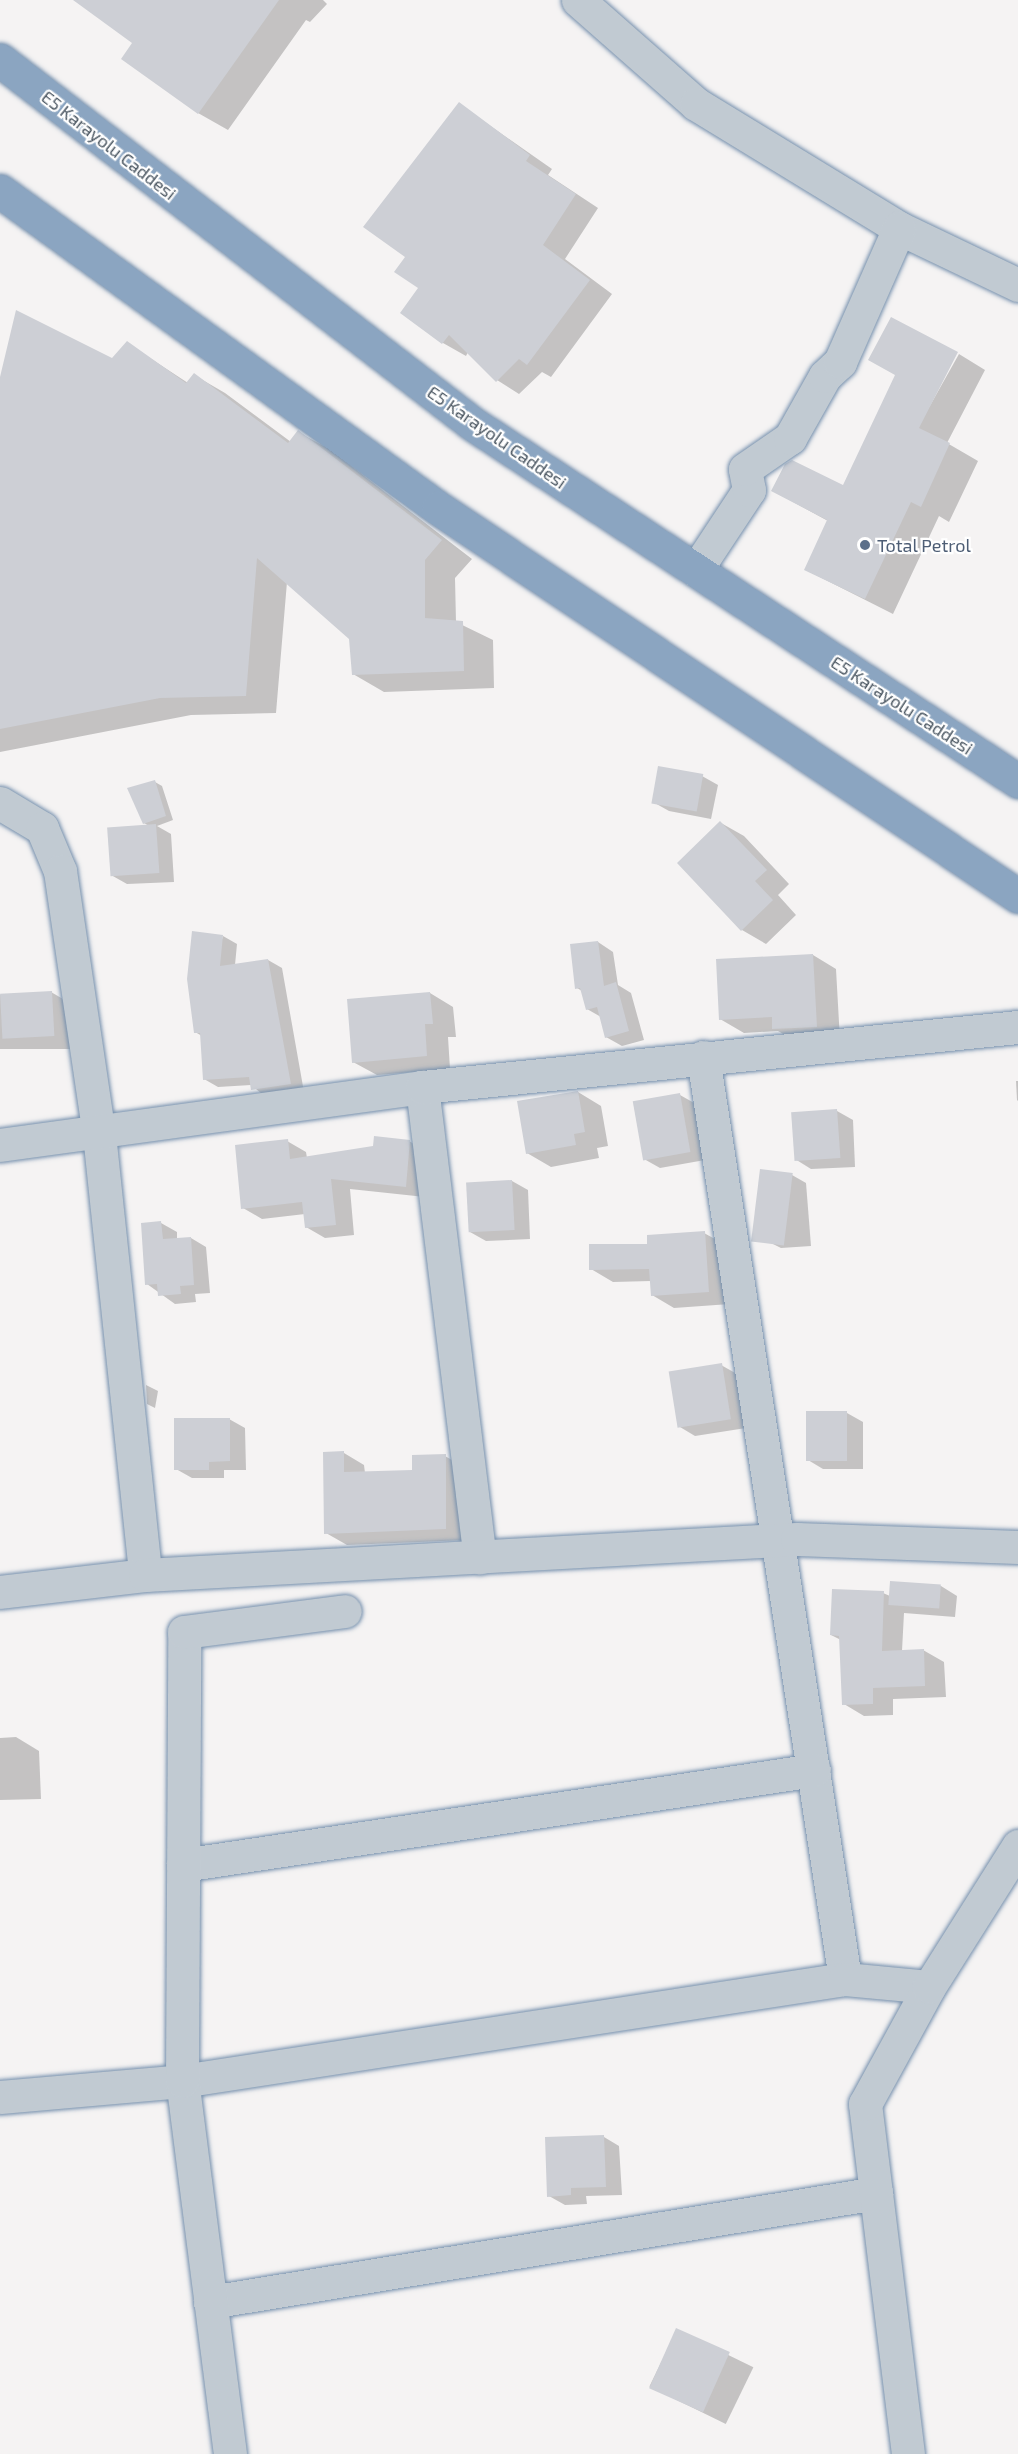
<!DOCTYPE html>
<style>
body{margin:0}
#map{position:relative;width:1018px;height:2454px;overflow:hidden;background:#f5f3f3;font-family:"Exo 2",sans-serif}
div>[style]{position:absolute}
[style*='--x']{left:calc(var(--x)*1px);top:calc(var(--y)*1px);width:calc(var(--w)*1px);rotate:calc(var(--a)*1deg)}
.shadow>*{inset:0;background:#0003;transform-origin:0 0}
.building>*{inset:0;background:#cdcfd5;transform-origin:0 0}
.roads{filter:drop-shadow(0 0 2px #7690ad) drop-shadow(0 0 2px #7690ad)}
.minor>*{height:33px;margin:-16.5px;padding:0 16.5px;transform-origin:16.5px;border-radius:16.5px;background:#c1cad2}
.highway>*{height:33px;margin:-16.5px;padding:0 16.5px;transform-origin:16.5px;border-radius:16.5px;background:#8ba5c1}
.dots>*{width:16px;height:16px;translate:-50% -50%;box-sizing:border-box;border:3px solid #fff;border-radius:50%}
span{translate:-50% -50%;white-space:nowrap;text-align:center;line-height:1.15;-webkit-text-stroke:4.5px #fff;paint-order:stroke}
.street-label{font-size:18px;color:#4a5661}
.service-label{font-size:18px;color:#4e5e75}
.left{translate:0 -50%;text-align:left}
</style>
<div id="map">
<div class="shadow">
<i style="clip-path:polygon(100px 0,323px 0,327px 4px,310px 22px,306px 20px,228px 130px,198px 113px)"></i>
<i style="clip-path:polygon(459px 104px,552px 169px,548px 175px,598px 208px,565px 259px,612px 294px,551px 377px,542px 372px,519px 394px,497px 380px,468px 352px,466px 356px,443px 343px,402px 313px,420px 288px,407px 257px)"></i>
<i style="clip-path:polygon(891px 319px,914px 434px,959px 354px,985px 370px,947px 443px,978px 461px,949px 522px,939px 516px,893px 614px,806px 570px,828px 521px,773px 491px,844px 488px,897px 375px)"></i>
<i style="clip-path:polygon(127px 343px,188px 383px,194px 375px,225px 393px,291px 442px,298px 432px,329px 449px,472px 559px,455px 578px,456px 622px,493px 640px,494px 688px,384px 692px,353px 674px,350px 638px,287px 582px,276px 713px,191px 715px,0 752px,0 384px,112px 360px)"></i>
<i style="clip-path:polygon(702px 776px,718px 785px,711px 819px,669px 811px,653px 802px)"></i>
<i style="clip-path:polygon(155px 782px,162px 786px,173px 820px,157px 826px,171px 834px,174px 882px,127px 884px,111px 875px,149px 826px,144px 823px)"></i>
<i style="clip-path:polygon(721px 823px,744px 836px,789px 884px,778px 895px,796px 915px,766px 944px,742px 930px,679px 863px)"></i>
<i style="clip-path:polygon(223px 936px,237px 944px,235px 965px,268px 960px,282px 968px,304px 1092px,266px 1097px,251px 1085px,218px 1087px,204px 1079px,202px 1036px,195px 1032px)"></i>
<i style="clip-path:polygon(598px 942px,613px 952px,618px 985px,631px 993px,644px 1040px,622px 1046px,606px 1037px,601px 1017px,587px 1009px,582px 991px,577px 988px)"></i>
<i style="clip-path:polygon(813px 955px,836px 969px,840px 1040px,797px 1042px,778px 1031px,744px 1033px,720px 1019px)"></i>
<i style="clip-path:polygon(51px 992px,75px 1006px,77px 1049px,0 1049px,0 995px)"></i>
<i style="clip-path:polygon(430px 993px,453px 1007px,456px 1037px,448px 1037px,450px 1069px,377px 1075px,353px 1062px)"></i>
<i style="clip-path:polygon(1016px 1081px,1018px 1081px,1018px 1101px,1017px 1100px)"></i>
<i style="clip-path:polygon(578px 1092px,601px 1106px,608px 1146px,597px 1148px,599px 1158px,551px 1167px,527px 1153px)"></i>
<i style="clip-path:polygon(680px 1095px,696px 1104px,705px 1160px,660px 1168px,644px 1159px)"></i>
<i style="clip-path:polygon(837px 1111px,853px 1120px,855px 1167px,811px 1169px,795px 1159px)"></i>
<i style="clip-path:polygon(287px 1141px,306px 1152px,307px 1158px,409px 1141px,428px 1152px,425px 1197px,350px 1189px,354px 1235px,325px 1238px,306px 1227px,305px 1214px,262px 1219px,243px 1208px)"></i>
<i style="clip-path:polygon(792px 1175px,806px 1183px,811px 1246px,781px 1248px,767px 1241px)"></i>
<i style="clip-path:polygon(512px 1181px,528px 1190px,530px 1239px,486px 1241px,470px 1232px)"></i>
<i style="clip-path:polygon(161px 1223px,177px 1232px,177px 1239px,191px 1238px,206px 1247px,210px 1293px,195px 1294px,196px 1302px,175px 1304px,147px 1284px)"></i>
<i style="clip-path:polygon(704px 1233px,726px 1245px,730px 1304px,674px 1308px,652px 1295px,651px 1281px,613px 1282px,591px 1269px,649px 1245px)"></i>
<i style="clip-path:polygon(721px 1365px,737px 1374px,746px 1428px,695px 1436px,680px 1427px)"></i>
<i style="clip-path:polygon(146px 1385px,158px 1391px,155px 1408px,147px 1404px)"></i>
<i style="clip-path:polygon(847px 1413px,863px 1422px,863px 1469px,823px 1469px,808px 1460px)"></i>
<i style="clip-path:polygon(229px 1419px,245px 1428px,246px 1470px,224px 1470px,224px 1478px,192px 1478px,176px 1469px)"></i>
<i style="clip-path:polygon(344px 1453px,364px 1465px,365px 1473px,414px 1472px,445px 1456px,466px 1468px,466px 1540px,347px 1545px,326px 1533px)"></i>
<i style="clip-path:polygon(891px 1582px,941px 1586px,957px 1596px,955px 1617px,904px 1613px,902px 1651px,923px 1650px,944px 1662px,946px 1697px,893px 1699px,893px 1715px,864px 1716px,844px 1704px,841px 1640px,831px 1635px,883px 1593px,890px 1596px)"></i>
<i style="clip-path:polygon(16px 1737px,39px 1751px,41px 1799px,0 1800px,0 1738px)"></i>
<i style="clip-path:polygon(604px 2137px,619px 2146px,622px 2195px,586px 2196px,587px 2204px,565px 2205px,549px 2196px)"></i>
<i style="left:677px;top:2330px;width:85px;height:63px;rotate:26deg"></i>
</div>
<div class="building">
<i style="clip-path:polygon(73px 0,279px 0,198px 114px,121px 59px,132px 43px)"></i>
<i style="clip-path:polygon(459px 102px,530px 155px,526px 161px,576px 194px,543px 245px,590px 280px,527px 365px,519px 359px,496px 382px,449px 335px,442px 344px,400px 313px,418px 288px,394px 272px,405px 257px,363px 227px)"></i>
<i style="clip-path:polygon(16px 310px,112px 358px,127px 341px,186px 383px,194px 373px,288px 443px,298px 430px,442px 540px,425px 560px,425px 618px,463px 621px,464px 671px,352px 675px,349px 639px,257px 558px,246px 696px,160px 698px,0 729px,0 377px)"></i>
<i style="clip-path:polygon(891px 317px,958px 352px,919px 428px,950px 443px,921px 507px,911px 502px,865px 599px,804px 570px,827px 520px,771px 491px,785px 464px,792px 460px,843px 485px,895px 375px,868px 360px)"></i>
<i style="left:658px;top:766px;width:46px;height:38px;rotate:10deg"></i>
<i style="clip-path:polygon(155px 780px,166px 816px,143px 824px,127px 788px)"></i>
<i style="clip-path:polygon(720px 821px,767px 870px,755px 881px,773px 900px,741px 931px,677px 863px)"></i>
<i style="left:156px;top:824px;width:49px;height:49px;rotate:86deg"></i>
<i style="clip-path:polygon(192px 931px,223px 935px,220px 966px,268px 959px,291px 1084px,251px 1090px,249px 1077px,203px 1080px,200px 1033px,194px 1033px,187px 979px)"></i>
<i style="clip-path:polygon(598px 941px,604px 986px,616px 982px,629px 1031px,605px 1038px,597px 1007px,586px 1010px,580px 988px,575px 989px,570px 944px)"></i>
<i style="clip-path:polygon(813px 954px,817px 1027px,772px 1029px,772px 1017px,719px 1020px,716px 959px)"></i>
<i style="left:52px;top:991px;width:45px;height:52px;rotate:87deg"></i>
<i style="clip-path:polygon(430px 992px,433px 1024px,425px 1024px,427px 1056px,352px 1063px,347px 999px)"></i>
<i style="clip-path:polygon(578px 1091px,585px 1132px,574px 1134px,576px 1145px,526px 1154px,517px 1101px)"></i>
<i style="left:680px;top:1093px;width:60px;height:48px;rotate:80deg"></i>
<i style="left:837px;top:1109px;width:49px;height:46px;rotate:86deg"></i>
<i style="clip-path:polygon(374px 1136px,410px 1140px,406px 1187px,331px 1179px,336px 1225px,305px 1228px,302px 1202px,241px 1209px,235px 1145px,288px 1139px,290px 1159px,373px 1146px)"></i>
<i style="left:760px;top:1169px;width:33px;height:73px;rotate:7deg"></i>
<i style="left:512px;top:1180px;width:50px;height:46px;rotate:87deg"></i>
<i style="clip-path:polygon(161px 1221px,163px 1239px,191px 1237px,194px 1285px,180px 1286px,181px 1294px,158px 1296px,157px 1284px,145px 1285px,141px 1223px)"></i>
<i style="clip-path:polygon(705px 1231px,709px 1292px,651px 1296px,649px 1269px,589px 1270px,589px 1244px,647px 1244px,647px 1235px)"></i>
<i style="left:722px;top:1363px;width:57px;height:54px;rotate:81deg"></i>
<i style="left:806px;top:1411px;width:41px;height:50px"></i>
<i style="clip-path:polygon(174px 1418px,230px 1418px,230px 1461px,209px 1462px,209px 1470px,174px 1470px)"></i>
<i style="clip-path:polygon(344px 1451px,344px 1472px,412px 1470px,412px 1455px,446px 1454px,446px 1529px,324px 1534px,323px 1452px)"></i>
<i style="left:890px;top:1581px;width:51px;height:24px;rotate:4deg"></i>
<i style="clip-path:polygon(832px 1589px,884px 1591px,882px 1651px,924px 1649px,925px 1686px,873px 1688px,873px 1704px,842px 1705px,839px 1636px,830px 1635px)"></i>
<i style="clip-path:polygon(604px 2135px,606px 2187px,571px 2188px,571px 2195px,547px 2197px,545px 2137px)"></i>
<i style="left:676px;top:2328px;width:59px;height:66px;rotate:24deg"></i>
</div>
<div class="roads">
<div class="minor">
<i style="--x:578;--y:0;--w:157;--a:41.4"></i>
<i style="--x:696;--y:104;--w:238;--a:31.4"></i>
<i style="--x:899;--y:228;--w:132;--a:25.6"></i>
<i style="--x:696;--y:570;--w:96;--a:-56.5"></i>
<i style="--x:749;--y:490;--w:21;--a:-101"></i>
<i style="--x:745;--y:469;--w:55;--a:-34.6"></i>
<i style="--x:790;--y:438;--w:71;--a:-60.6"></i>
<i style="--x:825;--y:376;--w:21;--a:-43"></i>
<i style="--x:840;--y:362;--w:146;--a:-66.2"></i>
<i style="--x:0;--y:803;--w:49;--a:30.8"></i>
<i style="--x:42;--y:828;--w:47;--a:67.3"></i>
<i style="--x:60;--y:871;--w:266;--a:81.6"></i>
<i style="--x:99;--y:1134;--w:443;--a:84"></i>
<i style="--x:703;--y:1057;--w:933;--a:81.24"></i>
<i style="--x:422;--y:1087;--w:474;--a:83"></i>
<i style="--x:0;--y:1145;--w:426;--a:-7.8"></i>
<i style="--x:422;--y:1087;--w:599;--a:-5.75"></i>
<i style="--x:0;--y:1592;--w:146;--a:-6.7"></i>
<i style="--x:145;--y:1575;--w:653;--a:-3.16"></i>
<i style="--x:797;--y:1539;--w:221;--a:2.1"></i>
<i style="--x:183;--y:1865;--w:638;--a:-8.56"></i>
<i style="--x:0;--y:2097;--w:183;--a:-5"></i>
<i style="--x:182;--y:2081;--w:671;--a:-8.75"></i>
<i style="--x:845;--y:1979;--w:84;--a:5.4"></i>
<i style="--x:210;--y:2302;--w:675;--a:-9.29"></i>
<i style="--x:230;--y:2454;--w:376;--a:-97.3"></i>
<i style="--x:182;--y:2081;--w:449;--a:-89.7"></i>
<i style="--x:184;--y:1632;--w:162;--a:-7.4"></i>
<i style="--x:908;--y:2454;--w:353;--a:-97"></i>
<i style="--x:865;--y:2104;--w:133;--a:-61.3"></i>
<i style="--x:929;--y:1987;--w:167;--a:-57.7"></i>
</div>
<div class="highway">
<i style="--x:0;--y:60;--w:597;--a:37.58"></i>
<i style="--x:473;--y:424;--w:652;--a:33.23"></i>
<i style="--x:0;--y:191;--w:541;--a:35.89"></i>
<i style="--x:438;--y:508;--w:698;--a:33.78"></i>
</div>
</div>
<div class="dots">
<i style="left:865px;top:545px;background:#5c6f8a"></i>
</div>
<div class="street-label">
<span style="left:109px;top:145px;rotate:38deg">E5 Karayolu Caddesi</span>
<span style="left:497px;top:437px;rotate:35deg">E5 Karayolu Caddesi</span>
<span style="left:902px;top:705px;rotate:33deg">E5 Karayolu Caddesi</span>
</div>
<div class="service-label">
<span class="left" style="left:877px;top:545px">Total Petrol</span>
</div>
</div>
